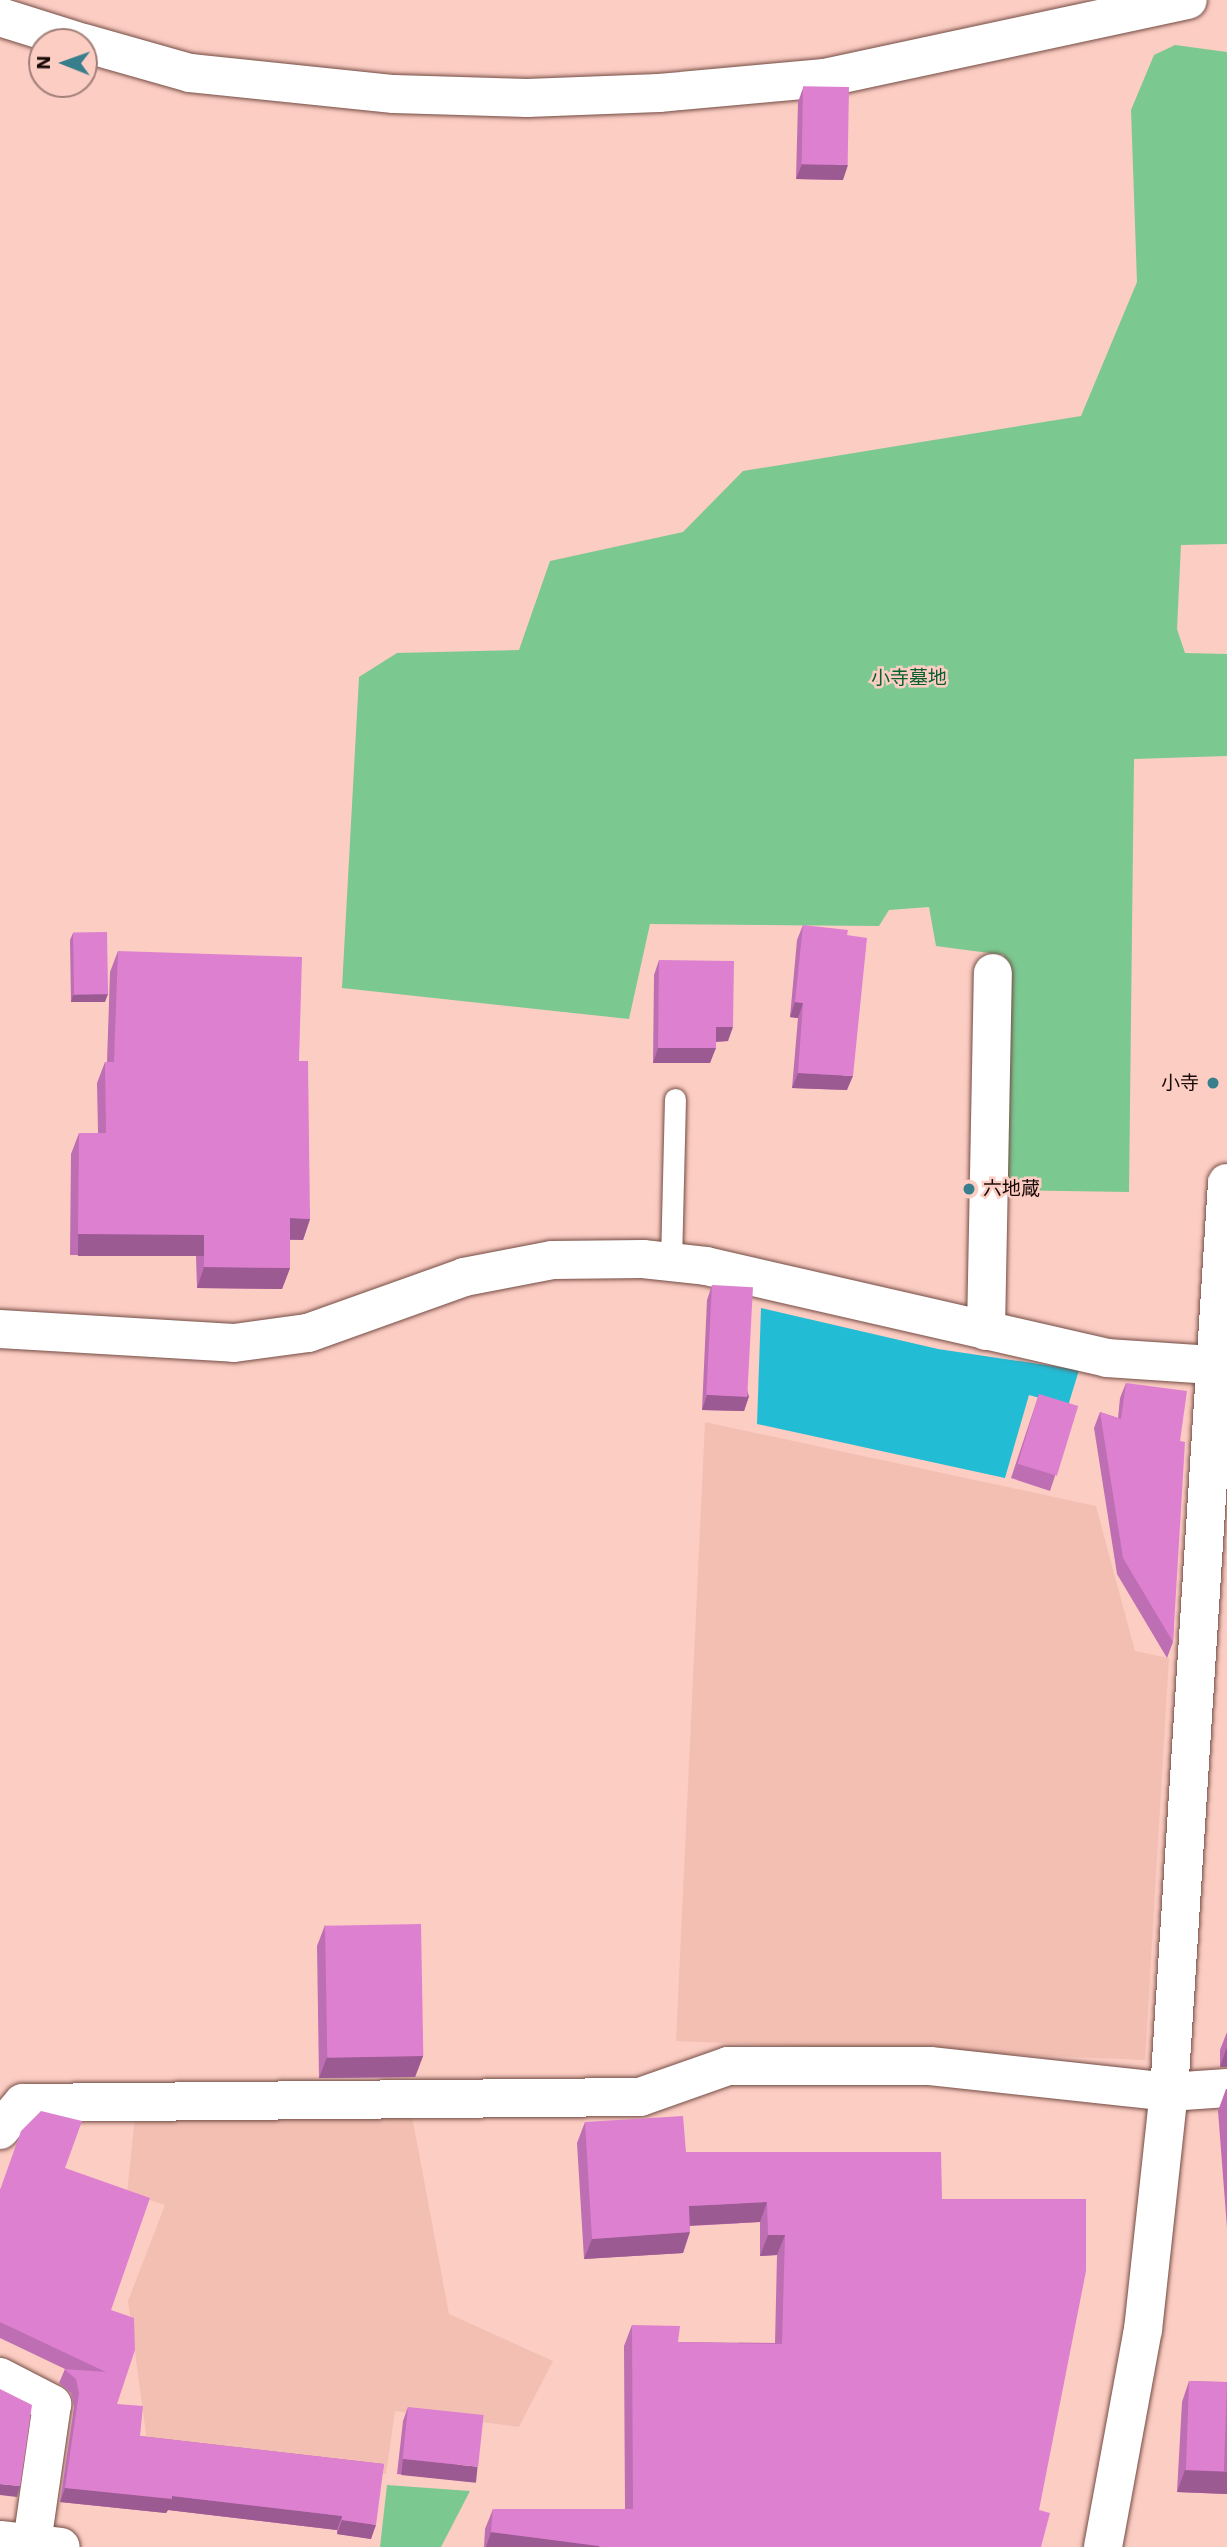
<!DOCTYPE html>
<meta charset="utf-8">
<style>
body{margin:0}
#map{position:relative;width:1227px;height:2547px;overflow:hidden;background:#fccdc3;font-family:"Work Sans","Noto Sans JP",sans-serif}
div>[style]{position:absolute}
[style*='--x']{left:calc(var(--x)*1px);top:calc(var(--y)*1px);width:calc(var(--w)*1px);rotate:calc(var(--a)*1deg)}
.built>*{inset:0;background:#f4bfb3}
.green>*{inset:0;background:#7bc891}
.water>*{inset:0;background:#23bcd5}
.roads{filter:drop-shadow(0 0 2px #734c44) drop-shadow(0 0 2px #734c44)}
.service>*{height:21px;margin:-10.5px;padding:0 10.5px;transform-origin:10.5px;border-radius:10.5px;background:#fff}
.minor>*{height:38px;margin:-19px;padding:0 19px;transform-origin:19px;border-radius:19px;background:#fff}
.tertiary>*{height:38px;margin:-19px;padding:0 19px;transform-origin:19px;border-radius:19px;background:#fff}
.wall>*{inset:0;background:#be6eb3}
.shaded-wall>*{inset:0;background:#9b5a92;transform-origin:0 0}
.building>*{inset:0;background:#dd80d0;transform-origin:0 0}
.dots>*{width:19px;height:19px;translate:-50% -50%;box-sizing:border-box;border:4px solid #fccdc3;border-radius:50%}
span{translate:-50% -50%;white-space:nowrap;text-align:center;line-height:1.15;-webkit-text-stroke:5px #fccdc3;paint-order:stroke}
.park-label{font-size:19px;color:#086030}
.poi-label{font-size:19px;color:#180907}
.right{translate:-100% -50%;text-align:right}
.left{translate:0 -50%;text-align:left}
.north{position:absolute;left:28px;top:28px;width:70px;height:70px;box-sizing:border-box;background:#fccdc3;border:2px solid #a17f78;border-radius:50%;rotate:271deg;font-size:19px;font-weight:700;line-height:28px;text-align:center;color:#180907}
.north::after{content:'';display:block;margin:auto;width:24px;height:32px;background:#397e8c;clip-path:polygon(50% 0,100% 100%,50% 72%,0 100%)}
</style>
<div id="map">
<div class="built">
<i style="clip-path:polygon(705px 1422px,1096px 1506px,1135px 1651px,1169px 1658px,1145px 2060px,676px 2041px)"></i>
<i style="clip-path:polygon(412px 2116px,449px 2314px,553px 2361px,519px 2427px,395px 2411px,386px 2474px,147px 2441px,128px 2301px,165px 2205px,127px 2193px,135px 2117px)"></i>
</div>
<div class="green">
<i style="clip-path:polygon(1175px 45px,1227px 52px,1227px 544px,1181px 545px,1177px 629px,1185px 653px,1227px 654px,1227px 756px,1134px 759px,1129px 1192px,1002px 1190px,1004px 955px,936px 946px,929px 907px,889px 910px,879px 926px,650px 924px,629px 1019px,342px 988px,359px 677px,397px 653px,519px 650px,550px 561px,683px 532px,743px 471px,1081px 416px,1137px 282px,1131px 110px,1154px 55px)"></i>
<i style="clip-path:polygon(387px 2485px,470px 2491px,441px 2547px,380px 2547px)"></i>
</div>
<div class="water">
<i style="clip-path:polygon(761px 1308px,938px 1349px,1079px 1370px,1068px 1406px,1029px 1395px,1005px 1478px,757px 1424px)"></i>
</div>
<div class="roads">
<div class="service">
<i style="--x:671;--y:1262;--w:163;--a:-88.6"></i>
</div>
<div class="minor">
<i style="--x:0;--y:17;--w:84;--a:17.4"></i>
<i style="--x:84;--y:43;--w:110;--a:15.8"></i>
<i style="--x:190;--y:73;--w:205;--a:5.9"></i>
<i style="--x:394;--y:94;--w:133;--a:1.7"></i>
<i style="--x:527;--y:98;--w:132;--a:-2.2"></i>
<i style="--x:659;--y:93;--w:166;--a:-5.2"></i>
<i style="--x:824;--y:78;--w:372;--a:-12.1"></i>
<i style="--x:0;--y:1329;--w:234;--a:3.4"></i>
<i style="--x:234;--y:1343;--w:75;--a:-7.7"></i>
<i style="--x:308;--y:1333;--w:166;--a:-19.7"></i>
<i style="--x:464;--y:1277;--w:90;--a:-10.9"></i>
<i style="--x:552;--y:1260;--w:91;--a:-0.6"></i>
<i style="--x:643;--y:1259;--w:63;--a:6.3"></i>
<i style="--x:706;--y:1266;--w:411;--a:12.9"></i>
<i style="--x:1107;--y:1358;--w:120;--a:3.8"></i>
<i style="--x:986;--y:1331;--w:358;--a:-88.9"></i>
<i style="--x:0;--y:2130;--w:35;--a:-50"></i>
<i style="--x:23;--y:2103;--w:617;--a:-0.56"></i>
<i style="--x:640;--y:2097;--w:93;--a:-19.4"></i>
<i style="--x:728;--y:2066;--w:202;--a:0"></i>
<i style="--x:930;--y:2066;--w:240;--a:6.2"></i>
<i style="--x:1169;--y:2092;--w:58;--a:-3.9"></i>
<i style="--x:0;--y:2377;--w:59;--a:27.4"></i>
<i style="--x:52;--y:2404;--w:140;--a:98.2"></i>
<i style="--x:0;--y:2540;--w:61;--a:6.5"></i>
</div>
<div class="tertiary">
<i style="--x:1103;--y:2547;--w:221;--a:-79.6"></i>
<i style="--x:1143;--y:2330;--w:239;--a:-83.8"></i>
<i style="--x:1169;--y:2092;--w:911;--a:-86.35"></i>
</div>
</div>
<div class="wall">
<i style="clip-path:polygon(803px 88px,843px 180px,796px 179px,798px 102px)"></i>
<i style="clip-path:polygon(803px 925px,847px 1090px,792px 1088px,798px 1018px,790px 1017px,797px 940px)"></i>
<i style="clip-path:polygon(73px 933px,105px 1002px,71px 1002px,70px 940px)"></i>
<i style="clip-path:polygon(118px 951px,299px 1061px,310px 1219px,303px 1240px,290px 1240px,290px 1268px,282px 1289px,197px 1288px,196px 1256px,70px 1255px,71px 1154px,79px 1133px,98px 1133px,97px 1083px,105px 1062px,107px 1062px,110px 972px)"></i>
<i style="clip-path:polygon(659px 960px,728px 1041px,716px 1042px,710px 1063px,653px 1063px,654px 975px)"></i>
<i style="clip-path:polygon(712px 1285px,749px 1396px,744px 1411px,702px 1410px,707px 1300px)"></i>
<i style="clip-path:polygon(1126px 1383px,1180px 1441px,1173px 1642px,1167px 1658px,1117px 1574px,1094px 1428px,1100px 1412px,1118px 1418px,1120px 1398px)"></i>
<i style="clip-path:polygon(1039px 1394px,1055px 1476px,1050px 1491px,1011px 1478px)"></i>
<i style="clip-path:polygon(325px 1925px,423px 2056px,415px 2077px,319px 2078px,317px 1946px)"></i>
<i style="clip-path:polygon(1227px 2032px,1227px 2067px,1220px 2067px,1220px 2050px)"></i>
<i style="clip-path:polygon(1226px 2089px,1227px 2089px,1227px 2228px,1218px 2111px)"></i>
<i style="clip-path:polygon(585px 2122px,686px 2152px,942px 2199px,1039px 2510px,1041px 2547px,484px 2547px,485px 2529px,493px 2509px,625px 2509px,624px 2346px,632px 2325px,678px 2342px,775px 2343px,777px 2255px,760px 2256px,760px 2222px,690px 2226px,683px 2253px,584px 2259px,577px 2143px)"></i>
<i style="clip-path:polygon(65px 2168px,111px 2310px,117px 2404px,140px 2436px,384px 2464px,371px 2539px,337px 2534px,337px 2530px,168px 2510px,166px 2513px,60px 2502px,74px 2407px,71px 2393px,59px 2383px,65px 2369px,0 2338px,0 2189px)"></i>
<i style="clip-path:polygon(1189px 2381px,1227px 2382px,1227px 2494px,1177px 2492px,1182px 2402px)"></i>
<i style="clip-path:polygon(408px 2407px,473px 2482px,397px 2474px,403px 2421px)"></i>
</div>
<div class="shaded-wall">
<i style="clip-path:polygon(802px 164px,848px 165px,843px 180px,796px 179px)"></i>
<i style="clip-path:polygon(108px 994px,105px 1002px,71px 1002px,73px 995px)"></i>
<i style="clip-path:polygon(795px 1002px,803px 1003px,798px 1018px,790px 1017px)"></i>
<i style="clip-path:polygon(716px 1027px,733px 1027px,728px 1041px,711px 1042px)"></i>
<i style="clip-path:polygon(658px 1048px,716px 1048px,710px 1063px,653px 1063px)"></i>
<i style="clip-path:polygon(798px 1073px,853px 1076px,847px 1090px,792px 1088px)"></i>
<i style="clip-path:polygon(290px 1218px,310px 1219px,303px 1240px,282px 1239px)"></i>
<i style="left:78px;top:1234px;width:126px;height:22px"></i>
<i style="clip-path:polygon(204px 1267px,290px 1268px,282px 1289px,197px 1288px)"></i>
<i style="clip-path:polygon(707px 1395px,749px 1396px,744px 1411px,702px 1410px)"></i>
<i style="clip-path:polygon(1227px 2047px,1227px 2067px,1220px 2067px)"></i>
<i style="clip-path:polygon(423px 2056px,415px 2077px,319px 2078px,327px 2057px)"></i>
<i style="clip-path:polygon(767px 2202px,760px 2222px,681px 2226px,689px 2206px)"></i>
<i style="clip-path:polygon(690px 2232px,683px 2253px,584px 2259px,592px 2239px)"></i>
<i style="clip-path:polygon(768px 2235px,785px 2235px,777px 2255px,760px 2256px)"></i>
<i style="left:403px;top:2459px;width:75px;height:16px;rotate:6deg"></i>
<i style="clip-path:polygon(1185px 2470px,1227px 2472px,1227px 2494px,1177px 2492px)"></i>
<i style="clip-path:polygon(0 2484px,20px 2486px,17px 2497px,0 2495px)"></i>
<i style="clip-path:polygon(65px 2488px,172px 2496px,342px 2516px,337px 2530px,168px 2510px,166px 2513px,60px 2502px)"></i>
<i style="clip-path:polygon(342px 2520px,376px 2525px,371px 2539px,337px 2534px)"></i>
<i style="clip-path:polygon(491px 2532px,599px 2546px,599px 2547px,486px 2547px)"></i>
</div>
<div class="building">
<i style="left:849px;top:87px;width:78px;height:46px;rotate:91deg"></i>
<i style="clip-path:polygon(803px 925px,848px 930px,847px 935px,867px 938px,853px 1076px,798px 1073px,803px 1003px,795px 1002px)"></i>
<i style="left:107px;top:932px;width:62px;height:34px;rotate:89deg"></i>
<i style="clip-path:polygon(118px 951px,302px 957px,299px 1061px,308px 1061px,310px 1219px,290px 1218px,290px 1268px,204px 1267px,204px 1235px,78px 1234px,79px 1133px,106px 1133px,105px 1062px,114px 1062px)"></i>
<i style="clip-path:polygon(659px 960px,734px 961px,733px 1027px,716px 1027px,716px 1048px,658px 1048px)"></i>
<i style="left:712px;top:1285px;width:41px;height:110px;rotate:3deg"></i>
<i style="clip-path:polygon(1126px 1383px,1187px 1391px,1180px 1441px,1185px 1442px,1173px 1642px,1123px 1558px,1100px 1412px,1121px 1419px)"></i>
<i style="left:1039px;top:1394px;width:41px;height:73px;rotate:17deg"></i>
<i style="left:421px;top:1924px;width:132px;height:96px;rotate:89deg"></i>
<i style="clip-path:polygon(41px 2111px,82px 2121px,65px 2168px,150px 2198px,111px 2310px,134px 2318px,135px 2350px,117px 2404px,143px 2406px,140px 2436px,384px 2464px,376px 2525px,342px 2520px,342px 2516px,172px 2496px,172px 2499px,65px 2488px,79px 2393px,76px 2379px,64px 2369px,106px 2372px,0 2322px,0 2190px,21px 2131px)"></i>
<i style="clip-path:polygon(683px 2116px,686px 2152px,941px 2152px,942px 2199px,1086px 2199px,1086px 2271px,1039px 2510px,1050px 2513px,1041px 2547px,599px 2547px,599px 2546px,491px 2532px,493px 2509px,633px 2509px,632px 2325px,680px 2326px,678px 2342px,782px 2344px,785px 2235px,768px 2235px,767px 2202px,689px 2206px,690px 2232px,592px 2239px,585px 2122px)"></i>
<i style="left:1189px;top:2381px;width:38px;height:89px;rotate:2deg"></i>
<i style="clip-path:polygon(0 2389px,32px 2405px,20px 2486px,0 2484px)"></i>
<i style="left:408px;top:2407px;width:76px;height:52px;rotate:6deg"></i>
</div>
<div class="dots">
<i style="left:1213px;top:1083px;background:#397e8c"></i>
<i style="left:969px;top:1189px;background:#397e8c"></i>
</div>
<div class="park-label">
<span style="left:909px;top:678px">小寺墓地</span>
</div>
<div class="poi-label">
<span class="right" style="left:1199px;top:1083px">小寺</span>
<span class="left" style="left:983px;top:1189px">六地蔵</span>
</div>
<div class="north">N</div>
</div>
